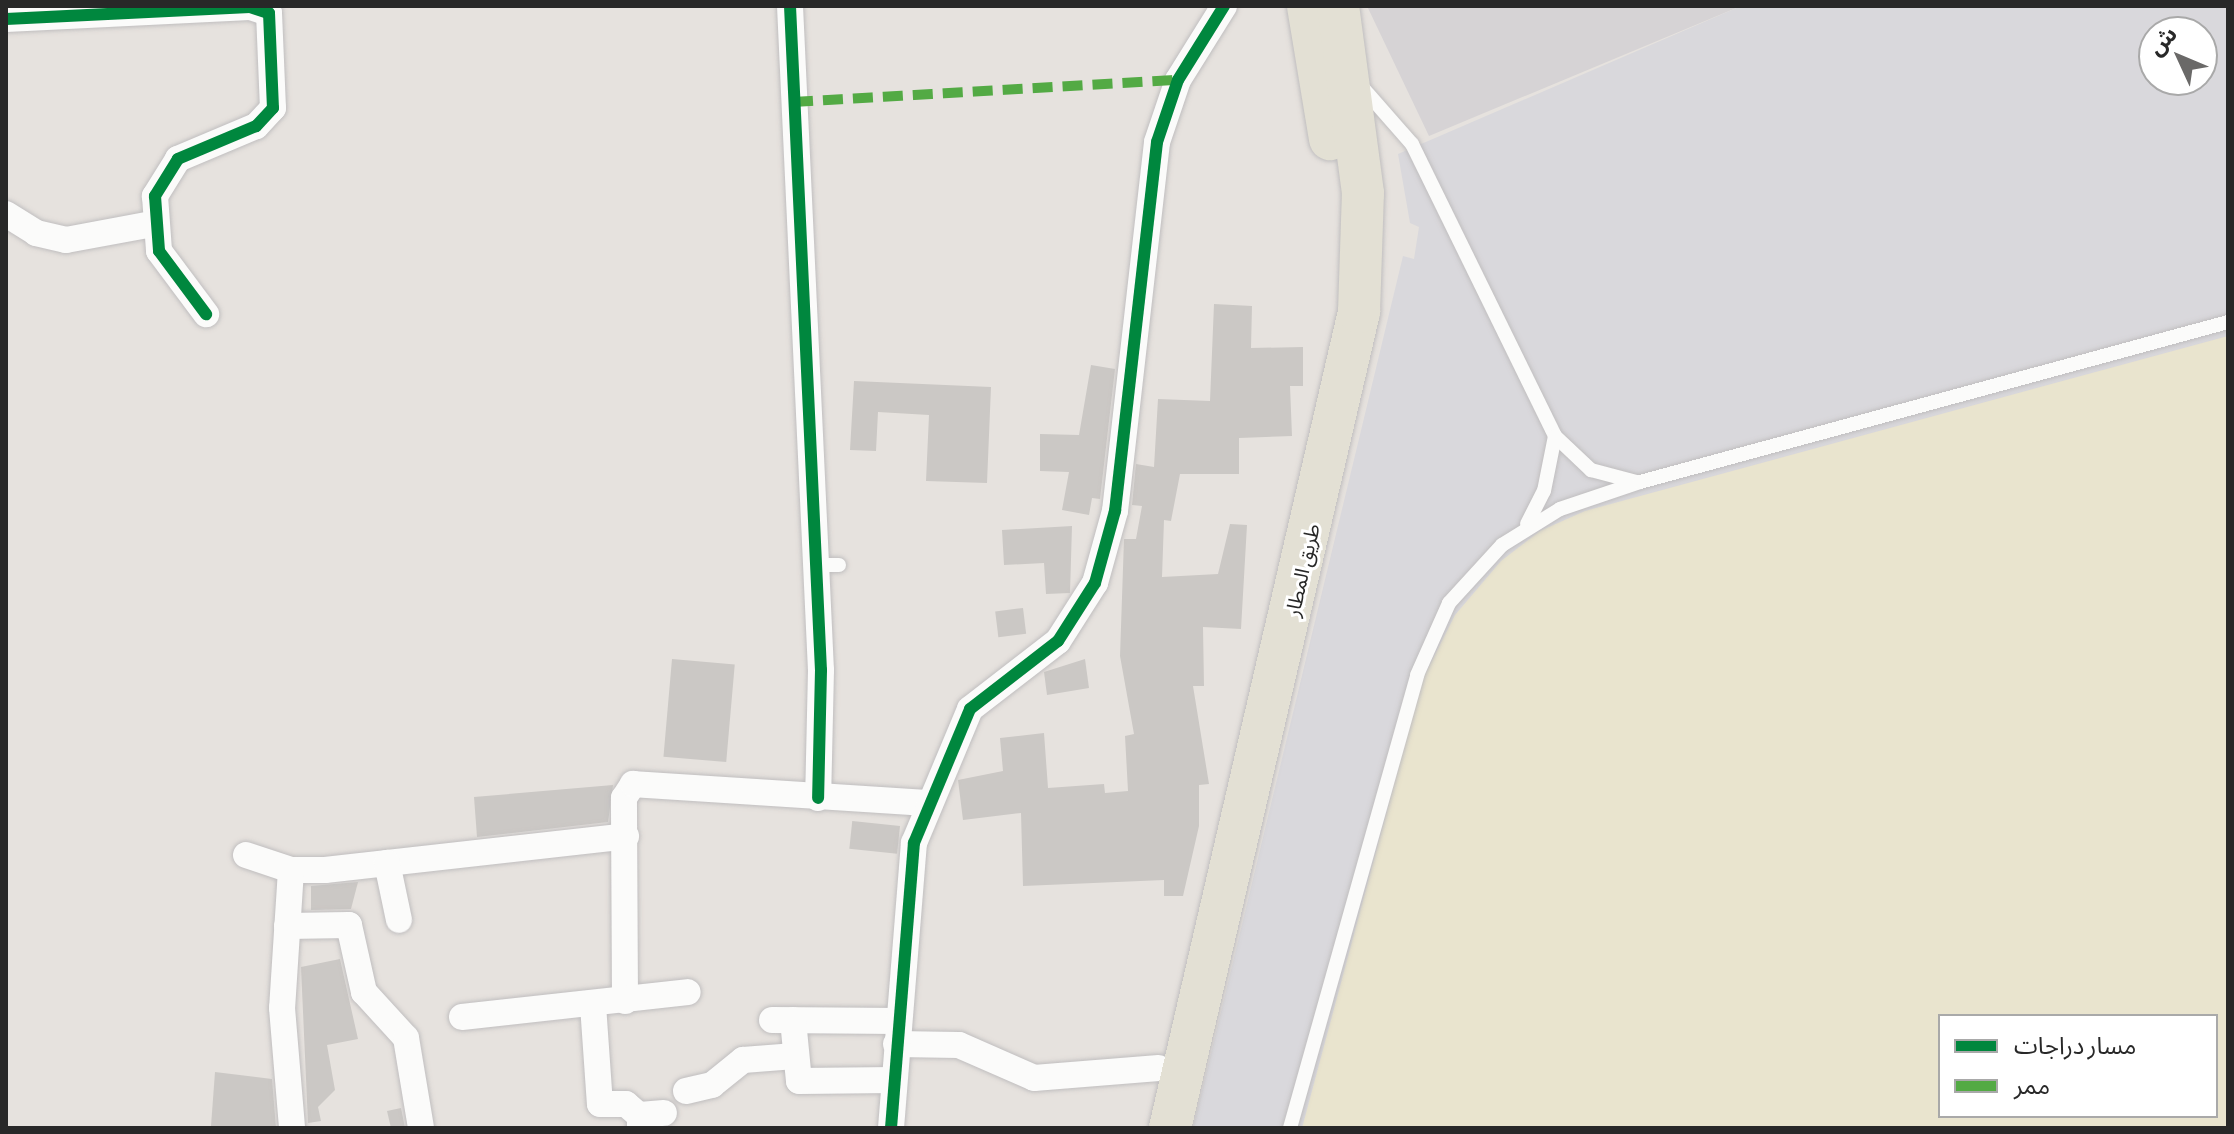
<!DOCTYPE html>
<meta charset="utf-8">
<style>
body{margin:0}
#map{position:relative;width:2234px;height:1134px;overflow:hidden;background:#e6e2de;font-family:"Asap Condensed","Noto Sans Arabic",sans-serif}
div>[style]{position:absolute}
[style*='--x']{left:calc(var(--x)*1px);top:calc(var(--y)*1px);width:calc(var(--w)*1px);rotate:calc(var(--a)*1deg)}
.industrial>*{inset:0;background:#d6d3d5}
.airport>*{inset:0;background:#d9d8dc}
.sand>*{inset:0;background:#e9e4ce}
.building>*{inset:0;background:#cbc8c5;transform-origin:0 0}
.roads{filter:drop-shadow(0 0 2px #c0bebf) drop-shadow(0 0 2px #c0bebf)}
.service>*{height:14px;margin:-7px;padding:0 7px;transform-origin:7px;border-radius:7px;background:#fbfbfa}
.minor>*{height:26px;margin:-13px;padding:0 13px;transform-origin:13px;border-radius:13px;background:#fbfbfa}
.primary>*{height:42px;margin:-21px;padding:0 21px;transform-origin:21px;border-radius:21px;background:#e3e0d4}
.quiet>*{height:10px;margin-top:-5px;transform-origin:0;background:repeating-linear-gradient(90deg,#53aa44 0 20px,transparent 0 30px)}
.cycleway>*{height:12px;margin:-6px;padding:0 6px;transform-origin:6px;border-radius:6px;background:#00873e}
span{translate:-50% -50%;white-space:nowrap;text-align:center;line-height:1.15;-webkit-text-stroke:6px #fff;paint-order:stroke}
.street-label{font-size:20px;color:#282828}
.frame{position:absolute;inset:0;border:8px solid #282828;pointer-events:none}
.legend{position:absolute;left:1938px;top:1014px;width:280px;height:104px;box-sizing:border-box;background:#fff;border:2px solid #a9a9a9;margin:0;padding:10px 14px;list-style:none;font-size:24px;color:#282828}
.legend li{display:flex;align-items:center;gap:16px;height:40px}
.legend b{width:40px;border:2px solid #a9a9a9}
.north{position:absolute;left:2138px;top:16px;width:80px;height:80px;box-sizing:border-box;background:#fff;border:2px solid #a9a9a9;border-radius:50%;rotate:314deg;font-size:22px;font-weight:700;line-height:32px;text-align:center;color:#282828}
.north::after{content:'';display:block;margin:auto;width:28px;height:36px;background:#6a6968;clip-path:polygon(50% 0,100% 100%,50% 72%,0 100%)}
</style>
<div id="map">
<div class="industrial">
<i style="clip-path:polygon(1367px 6px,1741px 6px,1429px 136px)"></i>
</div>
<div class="airport">
<i style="clip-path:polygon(evenodd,1741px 6px,2228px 6px,2228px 1128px,1193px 1128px,1403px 256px,1414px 259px,1419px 227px,1410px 223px,1398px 154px,1741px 6px,2154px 32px,2202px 32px,2202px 80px,2154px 80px,2154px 32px,1741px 6px,1940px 1016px,2216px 1016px,2216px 1116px,1940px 1116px,1940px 1016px)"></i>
</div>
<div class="sand">
<i style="clip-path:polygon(evenodd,2228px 336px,2228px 1128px,1302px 1128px,1422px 680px,1455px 615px,1501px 561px,1540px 531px,1585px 511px,2228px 336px,1940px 1016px,2216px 1016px,2216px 1116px,1940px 1116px,1940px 1016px)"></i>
</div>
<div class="building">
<i style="clip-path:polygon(1214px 304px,1252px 306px,1251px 348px,1303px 347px,1303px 386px,1290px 386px,1292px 436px,1239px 438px,1239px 474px,1180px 474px,1171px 521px,1164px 520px,1162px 577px,1218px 574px,1230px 524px,1247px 525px,1241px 629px,1203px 627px,1204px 686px,1193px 686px,1209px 784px,1199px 785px,1199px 826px,1183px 896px,1164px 896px,1164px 880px,1023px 886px,1021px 813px,963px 820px,958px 780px,1003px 771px,1000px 738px,1044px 733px,1048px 788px,1104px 784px,1105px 793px,1128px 791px,1125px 736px,1134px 734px,1120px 656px,1124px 539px,1136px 539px,1142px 506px,1132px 505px,1136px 464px,1154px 467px,1158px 399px,1210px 401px)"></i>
<i style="clip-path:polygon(1091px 365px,1115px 369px,1100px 499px,1092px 498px,1089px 515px,1062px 510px,1069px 472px,1040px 471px,1040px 434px,1079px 435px)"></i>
<i style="clip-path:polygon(854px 381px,991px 387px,987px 483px,926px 481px,929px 415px,878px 412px,876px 451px,850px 450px)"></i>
<i style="clip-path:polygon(1072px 526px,1070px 593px,1046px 594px,1044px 563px,1004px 565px,1002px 530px)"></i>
<i style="left:1023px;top:608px;width:26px;height:28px;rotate:83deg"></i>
<i style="left:672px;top:659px;width:63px;height:98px;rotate:5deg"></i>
<i style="clip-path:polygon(1085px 659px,1089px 688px,1047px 695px,1044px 672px)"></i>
<i style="clip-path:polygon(613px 785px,608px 822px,477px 837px,474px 797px)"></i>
<i style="left:900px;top:826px;width:28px;height:48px;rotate:96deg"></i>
<i style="clip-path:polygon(358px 882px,351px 909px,311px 910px,311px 886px)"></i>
<i style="clip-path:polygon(340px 959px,358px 1039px,327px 1045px,335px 1090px,318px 1107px,321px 1121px,308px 1123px,301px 967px)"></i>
<i style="clip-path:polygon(215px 1072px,272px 1079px,276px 1128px,211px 1126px)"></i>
<i style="clip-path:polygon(401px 1108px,405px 1128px,391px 1128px,387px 1111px)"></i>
</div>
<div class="roads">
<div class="service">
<i style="--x:1361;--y:86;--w:77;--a:48.7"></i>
<i style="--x:1412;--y:144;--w:325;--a:63.9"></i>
<i style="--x:1555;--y:436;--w:50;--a:43.4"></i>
<i style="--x:1591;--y:470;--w:47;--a:14.9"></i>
<i style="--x:1527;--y:524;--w:37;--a:-63"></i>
<i style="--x:1544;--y:491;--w:56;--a:-78.7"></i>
<i style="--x:814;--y:565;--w:25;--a:0"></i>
<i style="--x:1290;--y:1128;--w:470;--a:-74.3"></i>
<i style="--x:1417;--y:675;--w:79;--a:-66"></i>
<i style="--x:1449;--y:603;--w:79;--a:-47.6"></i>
<i style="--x:1502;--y:545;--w:68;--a:-31.8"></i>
<i style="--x:1560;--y:509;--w:84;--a:-18.6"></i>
<i style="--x:1640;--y:482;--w:609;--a:-15.22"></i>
</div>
<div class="minor">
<i style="--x:790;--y:6;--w:665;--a:87.33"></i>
<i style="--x:821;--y:670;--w:128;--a:91.3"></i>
<i style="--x:6;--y:19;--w:244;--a:-2.8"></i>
<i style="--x:250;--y:7;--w:20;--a:18"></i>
<i style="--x:269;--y:13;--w:95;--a:87.6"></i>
<i style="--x:273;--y:108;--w:25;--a:133"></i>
<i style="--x:256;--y:126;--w:85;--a:157.1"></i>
<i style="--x:178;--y:159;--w:44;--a:121.9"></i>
<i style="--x:155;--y:196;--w:55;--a:85.8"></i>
<i style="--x:159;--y:251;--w:79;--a:53.3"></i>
<i style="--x:6;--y:214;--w:36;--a:32"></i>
<i style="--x:36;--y:233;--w:31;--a:13"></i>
<i style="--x:66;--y:240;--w:87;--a:-10.5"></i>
<i style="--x:246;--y:855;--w:47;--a:18.4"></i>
<i style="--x:291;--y:870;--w:34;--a:0"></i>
<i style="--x:325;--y:870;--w:303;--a:-6.4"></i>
<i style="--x:387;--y:863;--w:58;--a:78.1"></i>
<i style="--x:291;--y:870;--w:138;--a:93.7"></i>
<i style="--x:282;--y:1008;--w:120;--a:85.2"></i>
<i style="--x:287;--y:926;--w:62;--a:-0.9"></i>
<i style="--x:349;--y:925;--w:69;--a:77.4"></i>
<i style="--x:364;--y:992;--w:62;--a:47.6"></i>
<i style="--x:406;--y:1038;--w:91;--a:80.5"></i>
<i style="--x:625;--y:1001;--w:203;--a:-90.3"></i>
<i style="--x:624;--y:798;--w:17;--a:-57"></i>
<i style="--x:633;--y:784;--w:297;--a:3.7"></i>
<i style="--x:593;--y:1005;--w:99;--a:86"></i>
<i style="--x:600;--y:1104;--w:26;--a:0"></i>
<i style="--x:626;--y:1104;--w:18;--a:41"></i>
<i style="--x:640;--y:1116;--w:12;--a:90"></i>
<i style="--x:462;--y:1017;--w:227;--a:-6.3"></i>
<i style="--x:772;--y:1020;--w:127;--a:0.5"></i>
<i style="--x:793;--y:1020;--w:61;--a:84.4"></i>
<i style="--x:799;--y:1081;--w:95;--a:-0.6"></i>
<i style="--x:896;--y:1044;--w:63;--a:0.9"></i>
<i style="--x:959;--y:1045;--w:82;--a:23.7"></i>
<i style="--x:1034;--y:1078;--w:125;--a:-4.6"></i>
<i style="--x:686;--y:1091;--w:27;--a:-13"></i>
<i style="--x:712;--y:1085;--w:40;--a:-39"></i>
<i style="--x:743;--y:1060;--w:52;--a:-4.4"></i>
<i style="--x:640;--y:1115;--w:24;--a:-5"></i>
<i style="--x:891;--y:1128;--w:286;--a:-85.4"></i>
<i style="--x:914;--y:843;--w:145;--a:-67.3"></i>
<i style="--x:970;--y:709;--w:111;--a:-37.7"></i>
<i style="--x:1058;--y:641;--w:69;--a:-57.5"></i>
<i style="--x:1095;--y:583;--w:75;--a:-74.5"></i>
<i style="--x:1115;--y:511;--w:371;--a:-83.5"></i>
<i style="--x:1157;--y:142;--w:65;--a:-71.3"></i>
<i style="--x:1178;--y:80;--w:87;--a:-58.1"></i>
</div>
<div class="primary">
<i style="--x:1308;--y:6;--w:135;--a:80.6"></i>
<i style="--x:1170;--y:1128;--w:838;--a:-76.96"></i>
<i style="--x:1359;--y:312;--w:119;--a:-88.1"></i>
<i style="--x:1363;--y:193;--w:189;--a:-97.6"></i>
</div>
</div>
<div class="quiet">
<i style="--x:793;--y:102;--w:386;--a:-3.3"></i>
</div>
<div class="cycleway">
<i style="--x:790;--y:6;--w:665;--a:87.33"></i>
<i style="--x:821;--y:670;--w:128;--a:91.3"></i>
<i style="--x:6;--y:19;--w:244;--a:-2.8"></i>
<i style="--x:250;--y:7;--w:20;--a:18"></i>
<i style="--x:269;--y:13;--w:95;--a:87.6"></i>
<i style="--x:273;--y:108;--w:25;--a:133"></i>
<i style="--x:256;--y:126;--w:85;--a:157.1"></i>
<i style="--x:178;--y:159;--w:44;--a:121.9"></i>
<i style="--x:155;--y:196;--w:55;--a:85.8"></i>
<i style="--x:159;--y:251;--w:79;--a:53.3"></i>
<i style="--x:891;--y:1128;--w:286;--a:-85.4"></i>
<i style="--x:914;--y:843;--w:145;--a:-67.3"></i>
<i style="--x:970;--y:709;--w:111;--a:-37.7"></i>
<i style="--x:1058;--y:641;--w:69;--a:-57.5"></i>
<i style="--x:1095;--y:583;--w:75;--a:-74.5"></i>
<i style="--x:1115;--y:511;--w:371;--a:-83.5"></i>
<i style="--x:1157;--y:142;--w:65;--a:-71.3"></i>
<i style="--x:1178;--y:80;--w:87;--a:-58.1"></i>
</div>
<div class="street-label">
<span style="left:1302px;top:570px;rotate:-77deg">طريق المطار</span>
</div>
<div class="frame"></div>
<ul class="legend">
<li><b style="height:10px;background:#00873e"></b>مسار دراجات</li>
<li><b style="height:10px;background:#53aa44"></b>ممر</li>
</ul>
<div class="north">ش</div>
</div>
